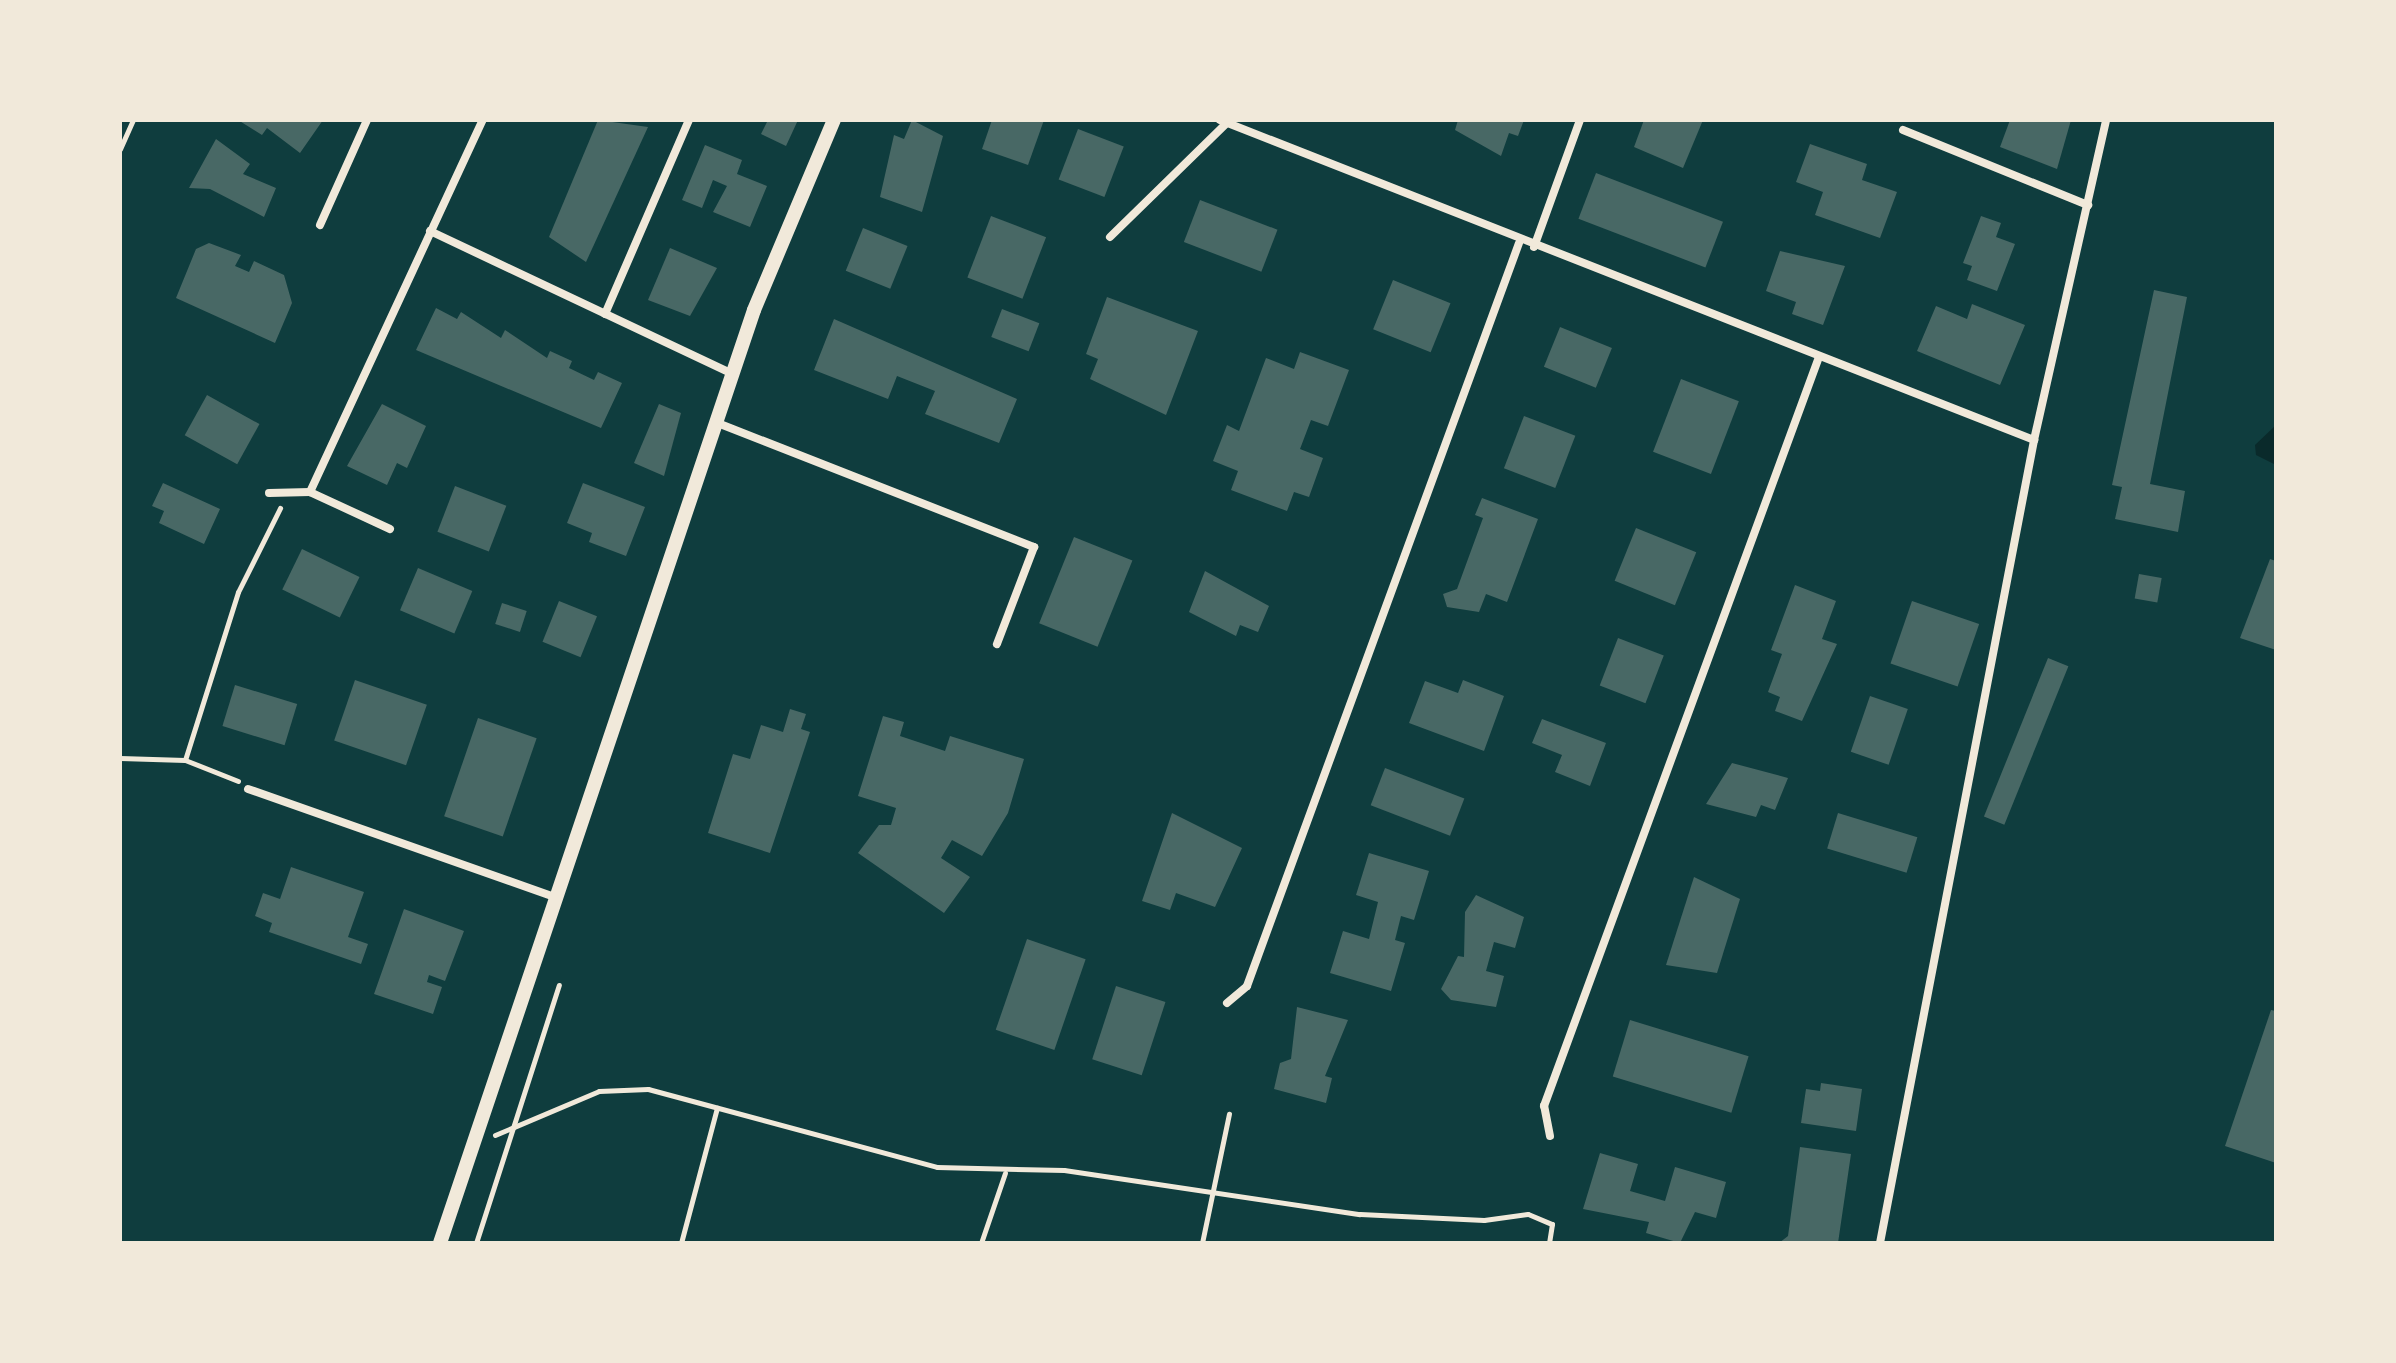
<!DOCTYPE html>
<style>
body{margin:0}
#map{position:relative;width:2396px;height:1363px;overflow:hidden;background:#0f3d3e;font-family:"IBM Plex Serif",serif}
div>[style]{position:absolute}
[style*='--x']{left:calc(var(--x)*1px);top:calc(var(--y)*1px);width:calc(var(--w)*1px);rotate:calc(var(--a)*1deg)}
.water>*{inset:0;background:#0a2a2b}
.building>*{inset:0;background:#486865;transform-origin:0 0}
.path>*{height:5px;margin:-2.5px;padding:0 2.5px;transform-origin:2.5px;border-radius:2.5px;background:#f1e9da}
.minor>*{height:8px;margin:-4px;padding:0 4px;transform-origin:4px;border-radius:4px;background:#f1e9da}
.tertiary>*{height:14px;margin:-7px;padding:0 7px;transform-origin:7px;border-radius:7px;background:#f1e9da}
span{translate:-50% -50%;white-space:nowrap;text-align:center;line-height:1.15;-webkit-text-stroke:6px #f1e9da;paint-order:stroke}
.frame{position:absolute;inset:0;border:122px solid #f1e9da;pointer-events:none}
</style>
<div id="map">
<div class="water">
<i style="clip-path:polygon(2276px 425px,2276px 465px,2256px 455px,2255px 445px)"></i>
</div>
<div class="building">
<i style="clip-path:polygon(238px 120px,323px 120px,300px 153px,267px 128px,262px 135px)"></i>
<i style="clip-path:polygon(598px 120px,648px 127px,586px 262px,549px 237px)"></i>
<i style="clip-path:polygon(768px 120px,798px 120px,786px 146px,761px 134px)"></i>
<i style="clip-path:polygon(912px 120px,943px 136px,922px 212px,880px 197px,894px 135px,904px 139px)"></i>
<i style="clip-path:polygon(992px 120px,1044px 120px,1028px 165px,982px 149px)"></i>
<i style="clip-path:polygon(1458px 120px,1524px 120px,1518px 136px,1509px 133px,1501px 156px,1455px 130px)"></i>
<i style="clip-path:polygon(1644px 120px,1703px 120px,1683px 168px,1634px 147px)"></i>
<i style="clip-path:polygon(2010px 120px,2071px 120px,2057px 169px,2000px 147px)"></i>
<i style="left:1078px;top:129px;width:49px;height:54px;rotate:21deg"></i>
<i style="clip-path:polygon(216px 139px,250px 164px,243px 174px,276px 188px,264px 217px,210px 189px,189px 188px)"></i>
<i style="clip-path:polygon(1810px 144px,1867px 164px,1862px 180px,1897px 192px,1880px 238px,1815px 215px,1823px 192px,1796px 182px)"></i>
<i style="clip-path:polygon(705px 145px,742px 160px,737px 174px,767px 186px,750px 227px,713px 212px,727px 186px,713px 180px,702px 208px,682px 200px)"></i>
<i style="left:1596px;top:173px;width:136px;height:49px;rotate:21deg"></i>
<i style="left:1200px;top:200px;width:83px;height:45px;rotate:21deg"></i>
<i style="left:991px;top:216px;width:59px;height:66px;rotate:21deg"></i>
<i style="clip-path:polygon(1981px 216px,2001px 223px,1996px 237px,2015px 244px,1997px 291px,1967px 280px,1972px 266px,1963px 263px)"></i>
<i style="left:863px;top:228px;width:48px;height:46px;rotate:22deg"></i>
<i style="clip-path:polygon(209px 243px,241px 255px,235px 266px,249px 272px,254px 261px,284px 275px,292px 303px,275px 343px,176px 298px,196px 249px)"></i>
<i style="clip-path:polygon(670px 248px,717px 268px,690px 316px,648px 300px)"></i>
<i style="clip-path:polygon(1780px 251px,1845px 266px,1823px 325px,1792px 314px,1796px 302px,1766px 291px)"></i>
<i style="left:1393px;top:280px;width:62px;height:53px;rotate:22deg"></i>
<i style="clip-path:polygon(2154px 290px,2187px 297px,2150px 484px,2185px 491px,2178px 532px,2115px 519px,2122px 487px,2112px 485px)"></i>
<i style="clip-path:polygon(1107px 297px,1198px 331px,1166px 415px,1090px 379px,1098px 359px,1086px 354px)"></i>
<i style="clip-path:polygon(1972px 304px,2025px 325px,2000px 385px,1917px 351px,1936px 306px,1967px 319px)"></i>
<i style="clip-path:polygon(436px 308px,457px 319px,461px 312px,501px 338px,505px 330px,547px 358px,550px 351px,572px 361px,569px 368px,594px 380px,598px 372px,622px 383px,601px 428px,416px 350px)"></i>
<i style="left:1002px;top:309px;width:40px;height:30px;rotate:21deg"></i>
<i style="clip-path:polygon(834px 319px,1017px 399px,999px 443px,925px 414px,935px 391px,897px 376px,888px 399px,814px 370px)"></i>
<i style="left:1560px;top:327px;width:56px;height:43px;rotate:22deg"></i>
<i style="clip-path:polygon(1300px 352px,1349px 370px,1328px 426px,1311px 420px,1300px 449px,1323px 458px,1309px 497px,1294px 492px,1287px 511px,1231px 490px,1238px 471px,1213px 461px,1227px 425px,1239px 431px,1266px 358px,1294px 369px)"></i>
<i style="left:1681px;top:379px;width:62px;height:78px;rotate:21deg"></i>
<i style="left:207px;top:395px;width:60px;height:46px;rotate:29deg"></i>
<i style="clip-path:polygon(382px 404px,426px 426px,407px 468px,397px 463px,387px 485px,347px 466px)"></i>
<i style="clip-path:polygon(659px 404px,681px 413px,664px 476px,634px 463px)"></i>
<i style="left:1524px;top:416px;width:55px;height:56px;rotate:21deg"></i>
<i style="clip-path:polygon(163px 483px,220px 509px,204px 544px,159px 523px,164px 511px,152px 506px)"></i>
<i style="clip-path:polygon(583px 483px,645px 507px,626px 556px,589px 542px,592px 533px,567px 523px)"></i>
<i style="left:455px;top:486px;width:55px;height:49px;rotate:21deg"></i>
<i style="clip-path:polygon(1482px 498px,1538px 519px,1507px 602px,1486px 594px,1479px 612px,1447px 607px,1443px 594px,1457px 589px,1483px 518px,1475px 515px)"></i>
<i style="left:1636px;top:528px;width:65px;height:57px;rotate:22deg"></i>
<i style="left:1074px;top:537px;width:63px;height:93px;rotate:22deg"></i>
<i style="left:302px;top:549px;width:64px;height:45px;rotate:26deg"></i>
<i style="clip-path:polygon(2270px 559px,2276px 561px,2276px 650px,2240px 638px)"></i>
<i style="left:418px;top:568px;width:59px;height:46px;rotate:23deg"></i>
<i style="clip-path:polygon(1205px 571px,1269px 606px,1258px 632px,1240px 625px,1236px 636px,1189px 612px)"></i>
<i style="left:2139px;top:574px;width:23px;height:25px;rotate:10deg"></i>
<i style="clip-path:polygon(1795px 585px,1836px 601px,1822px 639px,1837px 644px,1802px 721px,1775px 711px,1780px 697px,1768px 692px,1782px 654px,1771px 650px)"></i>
<i style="left:559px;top:601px;width:41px;height:44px;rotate:22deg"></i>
<i style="left:1912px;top:601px;width:71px;height:66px;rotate:19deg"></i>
<i style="left:502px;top:603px;width:26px;height:22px;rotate:18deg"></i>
<i style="left:1618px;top:638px;width:49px;height:51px;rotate:21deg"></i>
<i style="left:2048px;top:658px;width:22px;height:171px;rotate:22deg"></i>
<i style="left:355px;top:680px;width:76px;height:64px;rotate:19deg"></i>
<i style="clip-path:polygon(1463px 680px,1504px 696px,1484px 751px,1409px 723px,1425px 681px,1458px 693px)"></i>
<i style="left:235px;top:685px;width:65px;height:43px;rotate:17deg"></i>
<i style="left:1870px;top:696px;width:40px;height:59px;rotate:19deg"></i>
<i style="clip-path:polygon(790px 709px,806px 714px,801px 729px,810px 732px,770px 853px,708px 833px,733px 754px,750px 759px,761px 725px,783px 732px)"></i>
<i style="clip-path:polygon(883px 716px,904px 722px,900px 736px,945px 751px,950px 736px,1024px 759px,1008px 813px,982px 856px,952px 840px,941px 858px,970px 877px,944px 913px,858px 853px,879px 825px,891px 825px,896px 808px,858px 796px)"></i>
<i style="left:478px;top:718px;width:62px;height:104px;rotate:19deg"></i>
<i style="clip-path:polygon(1542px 719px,1606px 743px,1590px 786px,1555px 772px,1562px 755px,1532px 743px)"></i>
<i style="clip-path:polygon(1732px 763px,1788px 778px,1775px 810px,1761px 805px,1756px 817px,1706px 804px)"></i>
<i style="left:1385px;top:768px;width:85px;height:40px;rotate:21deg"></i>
<i style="clip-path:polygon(1172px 813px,1242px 848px,1215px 907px,1176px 893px,1170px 910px,1142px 901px)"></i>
<i style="left:1838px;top:813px;width:83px;height:37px;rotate:17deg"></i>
<i style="clip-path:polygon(1369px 853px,1429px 871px,1414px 920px,1401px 916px,1395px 940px,1405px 943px,1391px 991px,1330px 973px,1343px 931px,1369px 939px,1378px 902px,1356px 895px)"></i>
<i style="clip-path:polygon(291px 867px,364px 892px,348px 937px,368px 944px,361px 964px,269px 932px,272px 923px,255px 916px,263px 893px,280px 899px)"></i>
<i style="clip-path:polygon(1694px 877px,1740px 899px,1717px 973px,1666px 965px)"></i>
<i style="clip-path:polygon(1476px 895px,1524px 917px,1515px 948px,1494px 942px,1486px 971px,1504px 976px,1496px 1007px,1451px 1000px,1441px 989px,1458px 956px,1464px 957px,1465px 912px)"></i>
<i style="clip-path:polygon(404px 909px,464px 931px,445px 981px,429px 975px,427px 982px,442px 987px,433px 1014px,374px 994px)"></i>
<i style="left:1027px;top:939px;width:62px;height:96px;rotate:19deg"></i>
<i style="left:1116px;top:986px;width:52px;height:77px;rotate:18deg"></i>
<i style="clip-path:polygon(1297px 1007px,1348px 1020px,1325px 1076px,1332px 1078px,1326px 1103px,1274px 1089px,1280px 1063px,1291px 1059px)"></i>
<i style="clip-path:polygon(2271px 1010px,2276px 1011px,2276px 1163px,2225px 1146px)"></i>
<i style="left:1630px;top:1020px;width:124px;height:59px;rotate:17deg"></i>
<i style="clip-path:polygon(1821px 1083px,1862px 1089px,1856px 1131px,1801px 1123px,1806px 1089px,1820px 1091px)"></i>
<i style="clip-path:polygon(1800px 1147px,1851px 1154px,1838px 1243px,1779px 1243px,1788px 1236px)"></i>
<i style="clip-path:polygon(1600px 1153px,1638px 1164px,1630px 1191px,1665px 1201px,1675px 1167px,1726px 1182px,1716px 1218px,1695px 1212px,1680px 1243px,1646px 1233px,1649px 1222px,1583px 1209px)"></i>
</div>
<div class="path">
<i style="--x:120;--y:149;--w:32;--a:-66"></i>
<i style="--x:120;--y:758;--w:65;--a:1.8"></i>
<i style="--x:185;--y:760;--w:57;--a:21.6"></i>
<i style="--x:185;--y:760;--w:176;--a:-72.5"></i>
<i style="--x:238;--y:592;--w:94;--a:-63.4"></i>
<i style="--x:495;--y:1135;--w:113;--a:-22.9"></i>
<i style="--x:599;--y:1091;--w:49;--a:-2.3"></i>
<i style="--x:648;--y:1089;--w:299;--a:15.1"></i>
<i style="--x:937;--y:1167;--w:127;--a:1.4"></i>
<i style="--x:1064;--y:1170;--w:299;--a:8.5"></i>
<i style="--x:1360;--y:1214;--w:124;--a:2.8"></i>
<i style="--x:1484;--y:1220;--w:44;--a:-7.8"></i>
<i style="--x:1528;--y:1214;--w:26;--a:23"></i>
<i style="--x:1552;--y:1224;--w:19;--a:99"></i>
<i style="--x:476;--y:1243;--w:271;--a:-72.2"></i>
<i style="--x:681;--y:1243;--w:140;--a:-75.1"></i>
<i style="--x:981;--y:1243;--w:74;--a:-71.1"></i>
<i style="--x:1202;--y:1243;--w:132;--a:-78.2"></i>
</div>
<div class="minor">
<i style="--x:1220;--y:120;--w:875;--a:21.46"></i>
<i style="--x:2034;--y:440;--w:328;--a:-77.3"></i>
<i style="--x:1903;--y:130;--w:200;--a:22.1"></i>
<i style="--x:320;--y:225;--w:115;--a:-65.9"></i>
<i style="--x:430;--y:231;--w:334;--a:25.3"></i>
<i style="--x:1110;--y:237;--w:168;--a:-44.3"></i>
<i style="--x:1534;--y:247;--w:135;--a:-70.1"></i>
<i style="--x:605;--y:314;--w:211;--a:-66.6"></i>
<i style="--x:715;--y:422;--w:343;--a:21.4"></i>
<i style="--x:1034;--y:547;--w:104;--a:110.9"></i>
<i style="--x:269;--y:493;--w:41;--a:-1.4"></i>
<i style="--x:390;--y:529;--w:88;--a:-155.2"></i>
<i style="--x:310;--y:492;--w:410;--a:-65.1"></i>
<i style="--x:248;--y:789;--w:328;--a:19.4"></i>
<i style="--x:1227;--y:1003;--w:26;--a:-40"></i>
<i style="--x:1247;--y:986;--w:791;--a:-69.89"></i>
<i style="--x:1550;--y:1136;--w:31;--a:-101"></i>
<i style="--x:1544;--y:1106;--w:798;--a:-69.84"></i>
<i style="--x:1880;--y:1243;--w:818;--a:-79.14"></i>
</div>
<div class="tertiary">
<i style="--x:440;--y:1243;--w:984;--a:-71.4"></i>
<i style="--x:754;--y:310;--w:206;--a:-67.2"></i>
</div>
<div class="frame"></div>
</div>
